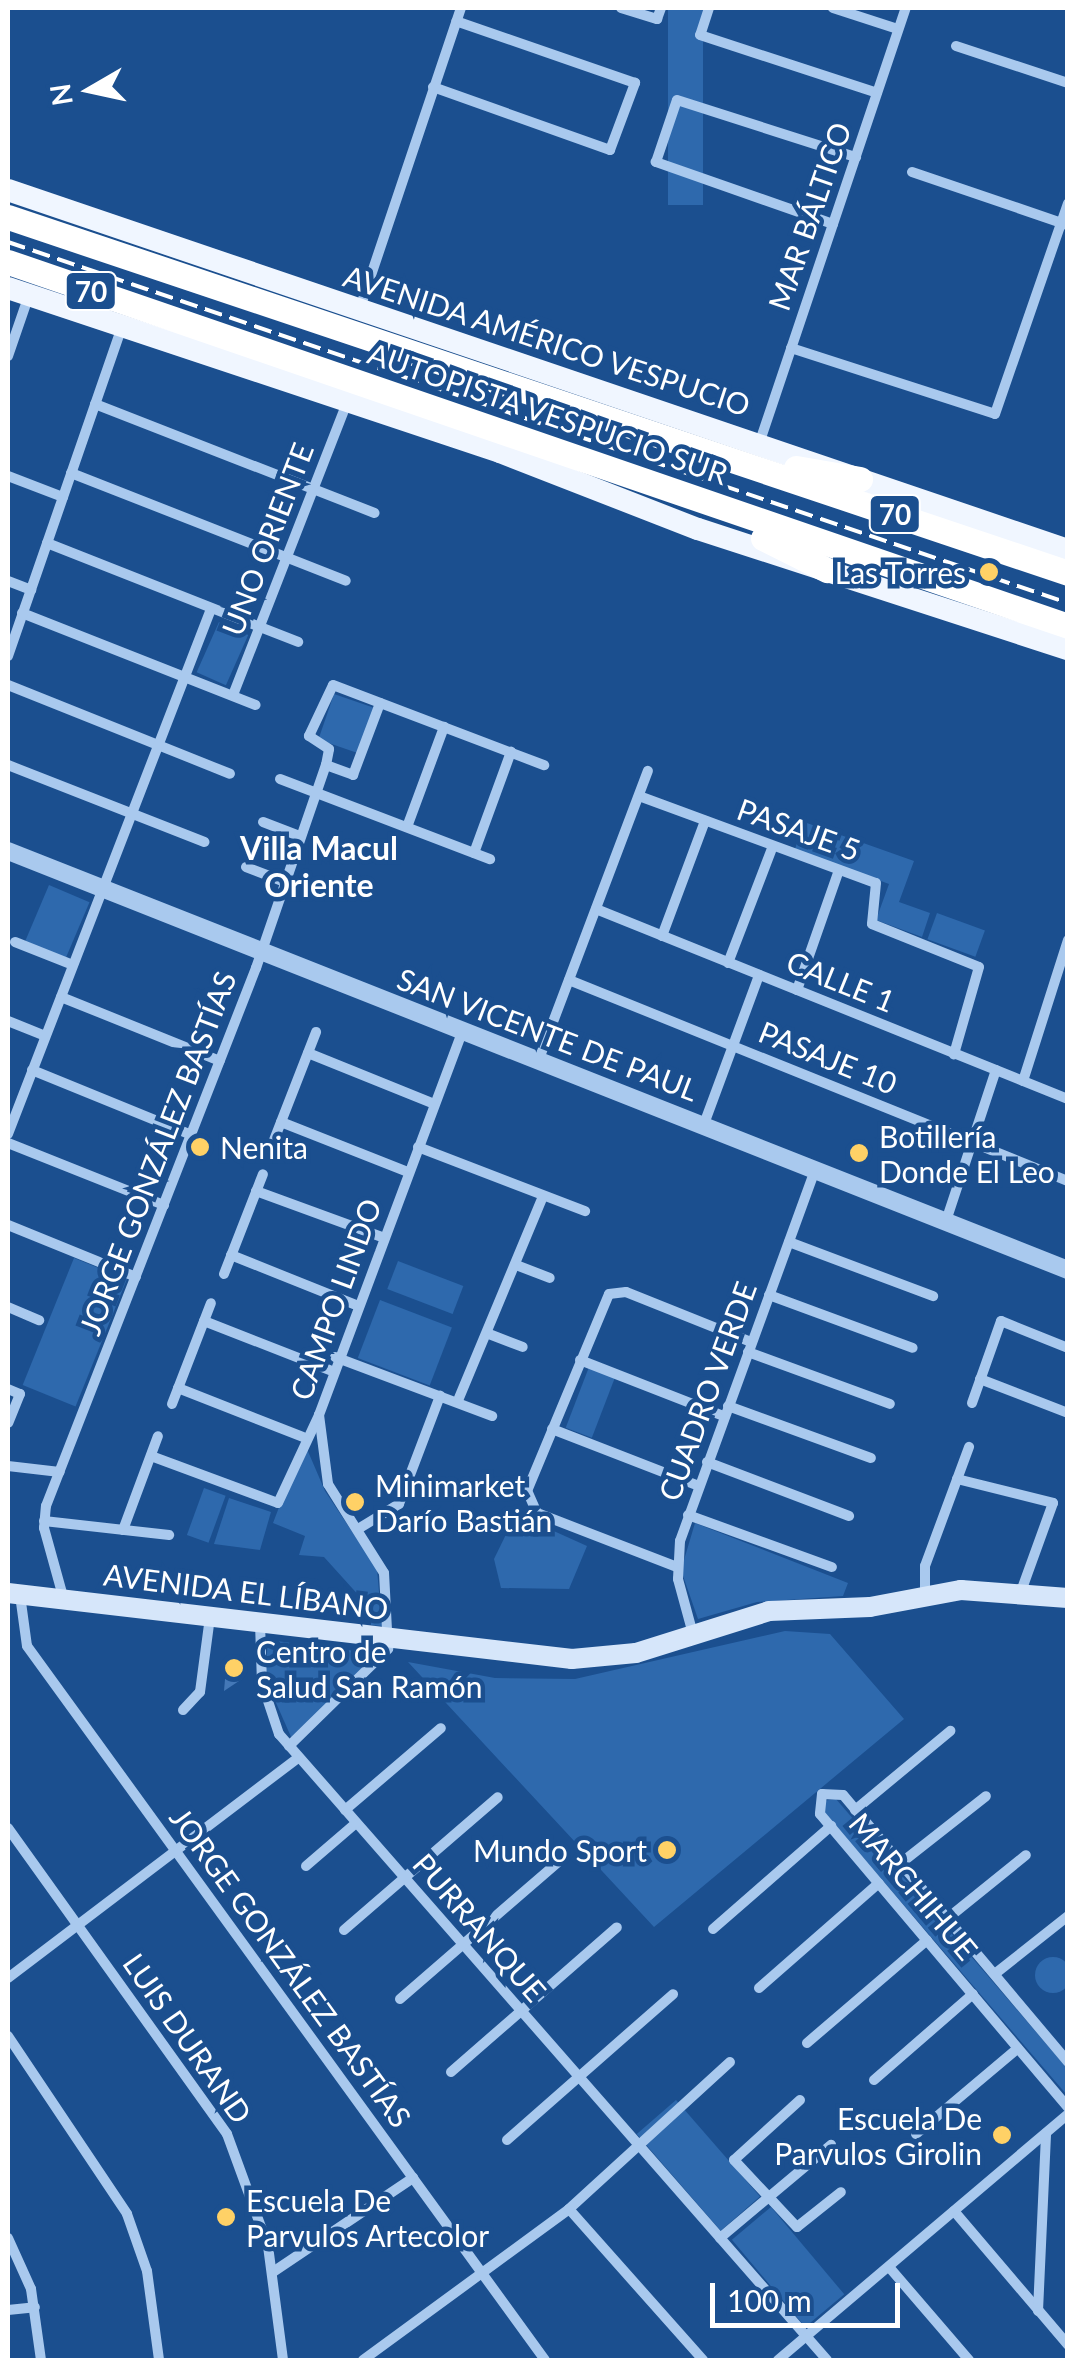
<!DOCTYPE html>
<meta charset="utf-8">
<style>
body{margin:0}
#map{position:relative;width:1075px;height:2368px;overflow:hidden;background:#1b4f8f;font-family:Lato,sans-serif}
div>[style]{position:absolute}
[style*='--x']{left:calc(var(--x)*1px);top:calc(var(--y)*1px);width:calc(var(--w)*1px);rotate:calc(var(--a)*1deg)}
.green>*{inset:0;background:#2e69ad;transform-origin:0 0}
.round{border-radius:50%}
.building>*{inset:0;background:#4478b7}
.minor>*{height:10px;margin:-5px;padding:0 5px;transform-origin:5px;border-radius:5px;background:#a9c9ee}
.tertiary>*{height:18px;margin:-9px;padding:0 9px;transform-origin:9px;border-radius:9px;background:#a9c9ee}
.secondary>*{height:20px;margin:-10px;padding:0 10px;transform-origin:10px;border-radius:10px;background:#d6e6fa}
.primary>*{height:22px;margin:-11px;padding:0 11px;transform-origin:11px;border-radius:11px;background:#f0f6ff}
.motorway>*{height:25px;margin:-12.5px;padding:0 12.5px;transform-origin:12.5px;border-radius:12.5px;background:#fff}
.rail>*{height:4px;margin-top:-2px;transform-origin:0;background:repeating-linear-gradient(90deg,#fff 0 18px,transparent 0 26px)}
.dots>*{width:28px;height:28px;translate:-50% -50%;box-sizing:border-box;border:5px solid #1b4f8f;border-radius:50%}
span{translate:-50% -50%;white-space:nowrap;text-align:center;line-height:1.15;-webkit-text-stroke:9px #1b4f8f;paint-order:stroke}
.shield-label span{padding:2px 8px;background:#1b4f8f;border:2px solid;border-radius:8px;-webkit-text-stroke-width:0}
.shield-label{font-size:28px;color:#fff;font-weight:700}
.street-label{font-size:30px;color:#fff}
.poi-label{font-size:30px;color:#fff}
.right{translate:-100% -50%;text-align:right}
.left{translate:0 -50%;text-align:left}
.neighbourhood-label{font-size:32px;color:#fff;font-weight:700}
.frame{position:absolute;inset:0;border:10px solid #fff;pointer-events:none}
.north{position:absolute;left:40px;top:40px;width:100px;height:100px;-webkit-text-stroke:8px #1b4f8f;paint-order:stroke;rotate:261deg;font-size:28px;font-weight:700;line-height:40px;text-align:center;color:#fff}
.north::after{content:'';display:block;margin:auto;width:35px;height:45px;background:#fff;clip-path:polygon(50% 0,100% 100%,50% 72%,0 100%)}
.scale{position:absolute;left:710px;top:2283px;width:190px;height:45px;box-sizing:border-box;border:5px solid #fff;border-top:0;padding-left:12px;font-size:30px;line-height:35px;white-space:nowrap;color:#fff;-webkit-text-stroke:8px #1b4f8f;paint-order:stroke}
</style>
<div id="map">
<div class="green">
<i style="left:668px;top:8px;width:35px;height:197px"></i>
<i style="left:219px;top:622px;width:32px;height:55px;rotate:24deg"></i>
<i style="left:334px;top:694px;width:43px;height:48px;rotate:19deg"></i>
<i style="clip-path:polygon(804px 822px,914px 861px,899px 902px,930px 913px,922px 937px,876px 920px,889px 884px,795px 849px)"></i>
<i style="left:49px;top:885px;width:44px;height:61px;rotate:23deg"></i>
<i style="left:937px;top:913px;width:51px;height:28px;rotate:20deg"></i>
<i style="left:74px;top:1258px;width:57px;height:137px;rotate:22deg"></i>
<i style="left:398px;top:1261px;width:70px;height:30px;rotate:21deg"></i>
<i style="left:380px;top:1300px;width:77px;height:62px;rotate:21deg"></i>
<i style="left:589px;top:1367px;width:28px;height:65px;rotate:21deg"></i>
<i style="clip-path:polygon(304px 1442px,325px 1491px,377px 1569px,382px 1626px,371px 1625px,371px 1609px,324px 1557px,299px 1555px,305px 1536px,273px 1523px)"></i>
<i style="left:204px;top:1488px;width:23px;height:50px;rotate:20deg"></i>
<i style="clip-path:polygon(229px 1498px,271px 1512px,260px 1550px,214px 1544px)"></i>
<i style="clip-path:polygon(516px 1514px,587px 1546px,569px 1589px,501px 1588px,494px 1559px)"></i>
<i style="clip-path:polygon(695px 1523px,848px 1583px,843px 1596px,757px 1602px,698px 1619px,681px 1570px)"></i>
<i style="clip-path:polygon(785px 1631px,830px 1634px,904px 1719px,654px 1927px,408px 1662px,495px 1678px,575px 1679px)"></i>
<i style="clip-path:polygon(268px 1640px,380px 1654px,292px 1739px,265px 1678px)"></i>
<i style="clip-path:polygon(836px 1799px,1067px 2068px,1067px 2095px,823px 1811px,822px 1801px)"></i>
<i class="round" style="left:1035px;top:1957px;width:36px;height:36px"></i>
<i style="left:676px;top:2100px;width:128px;height:52px;rotate:49deg"></i>
<i style="left:771px;top:2207px;width:114px;height:51px;rotate:50deg"></i>
</div>
<div class="building">
<i style="clip-path:polygon(227px 1656px,243px 1657px,242px 1679px,224px 1691px)"></i>
</div>
<div class="minor">
<i style="--x:621;--y:8;--w:38;--a:17"></i>
<i style="--x:657;--y:19;--w:12;--a:-70"></i>
<i style="--x:709;--y:8;--w:28;--a:108"></i>
<i style="--x:700;--y:35;--w:186;--a:18.1"></i>
<i style="--x:833;--y:8;--w:68;--a:17.9"></i>
<i style="--x:956;--y:46;--w:118;--a:18.3"></i>
<i style="--x:433;--y:87;--w:188;--a:19.6"></i>
<i style="--x:610;--y:150;--w:72;--a:-69.5"></i>
<i style="--x:635;--y:83;--w:189;--a:-160.9"></i>
<i style="--x:912;--y:172;--w:165;--a:18.8"></i>
<i style="--x:833;--y:224;--w:188;--a:-160.7"></i>
<i style="--x:656;--y:162;--w:65;--a:-71.3"></i>
<i style="--x:677;--y:100;--w:188;--a:17.7"></i>
<i style="--x:359;--y:311;--w:320;--a:-71.4"></i>
<i style="--x:791;--y:348;--w:214;--a:17.9"></i>
<i style="--x:995;--y:414;--w:223;--a:-70.9"></i>
<i style="--x:8;--y:356;--w:65;--a:-71"></i>
<i style="--x:95;--y:404;--w:300;--a:21.3"></i>
<i style="--x:760;--y:441;--w:457;--a:-71.4"></i>
<i style="--x:71;--y:473;--w:295;--a:21.4"></i>
<i style="--x:8;--y:476;--w:59;--a:20.9"></i>
<i style="--x:47;--y:543;--w:270;--a:21.5"></i>
<i style="--x:8;--y:581;--w:25;--a:21"></i>
<i style="--x:22;--y:613;--w:251;--a:21.5"></i>
<i style="--x:8;--y:656;--w:349;--a:-70.9"></i>
<i style="--x:8;--y:685;--w:239;--a:21.8"></i>
<i style="--x:233;--y:695;--w:314;--a:-68.7"></i>
<i style="--x:8;--y:765;--w:211;--a:21.4"></i>
<i style="--x:326;--y:765;--w:16;--a:-79"></i>
<i style="--x:329;--y:749;--w:24;--a:-147"></i>
<i style="--x:309;--y:736;--w:56;--a:-64.8"></i>
<i style="--x:333;--y:685;--w:226;--a:20.8"></i>
<i style="--x:280;--y:779;--w:225;--a:20.9"></i>
<i style="--x:639;--y:796;--w:252;--a:20.2"></i>
<i style="--x:876;--y:883;--w:41;--a:95.6"></i>
<i style="--x:872;--y:924;--w:115;--a:21.9"></i>
<i style="--x:979;--y:967;--w:91;--a:106"></i>
<i style="--x:263;--y:822;--w:39;--a:21"></i>
<i style="--x:407;--y:827;--w:107;--a:-69.7"></i>
<i style="--x:474;--y:853;--w:108;--a:-69.9"></i>
<i style="--x:246;--y:867;--w:39;--a:21"></i>
<i style="--x:596;--y:909;--w:509;--a:21.93"></i>
<i style="--x:662;--y:936;--w:123;--a:-69.5"></i>
<i style="--x:15;--y:942;--w:62;--a:21.6"></i>
<i style="--x:728;--y:963;--w:125;--a:-69"></i>
<i style="--x:569;--y:980;--w:538;--a:21.94"></i>
<i style="--x:797;--y:990;--w:127;--a:-70.7"></i>
<i style="--x:61;--y:997;--w:171;--a:21.9"></i>
<i style="--x:8;--y:1021;--w:40;--a:22"></i>
<i style="--x:308;--y:1053;--w:136;--a:22"></i>
<i style="--x:539;--y:1059;--w:308;--a:-69.3"></i>
<i style="--x:32;--y:1070;--w:172;--a:22.2"></i>
<i style="--x:1023;--y:1081;--w:148;--a:-72.3"></i>
<i style="--x:281;--y:1122;--w:136;--a:21.5"></i>
<i style="--x:704;--y:1124;--w:159;--a:-69.7"></i>
<i style="--x:8;--y:1134;--w:563;--a:-68.86"></i>
<i style="--x:274;--y:1140;--w:116;--a:-68.7"></i>
<i style="--x:8;--y:1143;--w:168;--a:21.7"></i>
<i style="--x:418;--y:1147;--w:179;--a:21"></i>
<i style="--x:256;--y:1191;--w:134;--a:20.1"></i>
<i style="--x:946;--y:1221;--w:159;--a:-71.7"></i>
<i style="--x:8;--y:1225;--w:138;--a:22.1"></i>
<i style="--x:789;--y:1242;--w:154;--a:20.6"></i>
<i style="--x:231;--y:1255;--w:135;--a:21.8"></i>
<i style="--x:516;--y:1265;--w:36;--a:21"></i>
<i style="--x:224;--y:1274;--w:107;--a:-68.7"></i>
<i style="--x:769;--y:1295;--w:153;--a:20.2"></i>
<i style="--x:8;--y:1307;--w:34;--a:23"></i>
<i style="--x:204;--y:1321;--w:135;--a:21.3"></i>
<i style="--x:489;--y:1334;--w:36;--a:21"></i>
<i style="--x:748;--y:1352;--w:151;--a:20.1"></i>
<i style="--x:335;--y:1357;--w:168;--a:20.6"></i>
<i style="--x:580;--y:1360;--w:155;--a:21.3"></i>
<i style="--x:980;--y:1379;--w:94;--a:21.1"></i>
<i style="--x:178;--y:1388;--w:134;--a:21.4"></i>
<i style="--x:8;--y:1389;--w:13;--a:23"></i>
<i style="--x:20;--y:1394;--w:31;--a:112"></i>
<i style="--x:459;--y:1398;--w:219;--a:-67.4"></i>
<i style="--x:972;--y:1403;--w:87;--a:-70.5"></i>
<i style="--x:1001;--y:1321;--w:72;--a:21.9"></i>
<i style="--x:172;--y:1404;--w:108;--a:-68.9"></i>
<i style="--x:728;--y:1406;--w:152;--a:20"></i>
<i style="--x:552;--y:1429;--w:158;--a:21.2"></i>
<i style="--x:151;--y:1456;--w:135;--a:20.3"></i>
<i style="--x:278;--y:1503;--w:97;--a:-65"></i>
<i style="--x:707;--y:1462;--w:152;--a:20.8"></i>
<i style="--x:8;--y:1466;--w:52;--a:6.6"></i>
<i style="--x:957;--y:1479;--w:99;--a:14"></i>
<i style="--x:1053;--y:1503;--w:97;--a:109.9"></i>
<i style="--x:688;--y:1515;--w:153;--a:19.9"></i>
<i style="--x:44;--y:1521;--w:126;--a:6.4"></i>
<i style="--x:358;--y:1529;--w:48;--a:-31.4"></i>
<i style="--x:399;--y:1504;--w:116;--a:-69.2"></i>
<i style="--x:123;--y:1530;--w:100;--a:-69.6"></i>
<i style="--x:677;--y:1567;--w:150;--a:-158.9"></i>
<i style="--x:537;--y:1513;--w:24;--a:-114"></i>
<i style="--x:527;--y:1491;--w:213;--a:-67.4"></i>
<i style="--x:609;--y:1294;--w:17;--a:-7"></i>
<i style="--x:626;--y:1292;--w:135;--a:21.8"></i>
<i style="--x:925;--y:1594;--w:28;--a:-90"></i>
<i style="--x:925;--y:1566;--w:127;--a:-69.7"></i>
<i style="--x:20;--y:1595;--w:51;--a:82.2"></i>
<i style="--x:27;--y:1646;--w:882;--a:54.04"></i>
<i style="--x:64;--y:1600;--w:75;--a:-105.5"></i>
<i style="--x:44;--y:1528;--w:22;--a:-85"></i>
<i style="--x:46;--y:1506;--w:578;--a:-68.68"></i>
<i style="--x:256;--y:968;--w:215;--a:-71"></i>
<i style="--x:326;--y:765;--w:29;--a:20"></i>
<i style="--x:353;--y:775;--w:77;--a:-69.4"></i>
<i style="--x:260;--y:1623;--w:60;--a:88.1"></i>
<i style="--x:262;--y:1683;--w:54;--a:71.6"></i>
<i style="--x:279;--y:1734;--w:832;--a:48.8"></i>
<i style="--x:693;--y:1634;--w:57;--a:-105.3"></i>
<i style="--x:678;--y:1579;--w:38;--a:-87"></i>
<i style="--x:680;--y:1541;--w:397;--a:-70"></i>
<i style="--x:183;--y:1710;--w:25;--a:-47"></i>
<i style="--x:200;--y:1692;--w:76;--a:-82.4"></i>
<i style="--x:289;--y:1746;--w:139;--a:-44.4"></i>
<i style="--x:388;--y:1649;--w:76;--a:-93"></i>
<i style="--x:384;--y:1573;--w:105;--a:-122.2"></i>
<i style="--x:328;--y:1484;--w:70;--a:-97.4"></i>
<i style="--x:319;--y:1415;--w:411;--a:-69.5"></i>
<i style="--x:345;--y:1810;--w:126;--a:-40.5"></i>
<i style="--x:855;--y:1810;--w:124;--a:-39.7"></i>
<i style="--x:8;--y:1828;--w:376;--a:54.4"></i>
<i style="--x:227;--y:2134;--w:119;--a:69.9"></i>
<i style="--x:268;--y:2246;--w:115;--a:82.5"></i>
<i style="--x:901;--y:1863;--w:108;--a:-38.2"></i>
<i style="--x:306;--y:1866;--w:66;--a:-40.7"></i>
<i style="--x:948;--y:1918;--w:100;--a:-38.9"></i>
<i style="--x:713;--y:1929;--w:157;--a:-41.1"></i>
<i style="--x:344;--y:1930;--w:203;--a:-40.8"></i>
<i style="--x:996;--y:1973;--w:92;--a:-38.4"></i>
<i style="--x:8;--y:1978;--w:364;--a:-37.2"></i>
<i style="--x:759;--y:1988;--w:159;--a:-41.2"></i>
<i style="--x:400;--y:1999;--w:209;--a:-40.9"></i>
<i style="--x:8;--y:2036;--w:214;--a:56.2"></i>
<i style="--x:127;--y:2214;--w:60;--a:70.7"></i>
<i style="--x:147;--y:2271;--w:90;--a:82.3"></i>
<i style="--x:807;--y:2043;--w:158;--a:-40.6"></i>
<i style="--x:1068;--y:2062;--w:349;--a:-130.1"></i>
<i style="--x:843;--y:1795;--w:21;--a:-177"></i>
<i style="--x:822;--y:1794;--w:20;--a:96"></i>
<i style="--x:820;--y:1814;--w:384;--a:49.8"></i>
<i style="--x:451;--y:2072;--w:220;--a:-41.1"></i>
<i style="--x:874;--y:2080;--w:131;--a:-41"></i>
<i style="--x:800;--y:2100;--w:89;--a:137.7"></i>
<i style="--x:734;--y:2160;--w:92;--a:46.8"></i>
<i style="--x:797;--y:2227;--w:56;--a:-38.5"></i>
<i style="--x:916;--y:2134;--w:133;--a:-40.1"></i>
<i style="--x:507;--y:2140;--w:221;--a:-41.3"></i>
<i style="--x:569;--y:2209;--w:202;--a:48.4"></i>
<i style="--x:954;--y:2211;--w:176;--a:49.6"></i>
<i style="--x:8;--y:2238;--w:56;--a:65.7"></i>
<i style="--x:31;--y:2289;--w:72;--a:82"></i>
<i style="--x:720;--y:2238;--w:145;--a:-40"></i>
<i style="--x:889;--y:2267;--w:123;--a:49.3"></i>
<i style="--x:273;--y:2272;--w:169;--a:-33.9"></i>
<i style="--x:8;--y:2310;--w:27;--a:-6"></i>
<i style="--x:1038;--y:2311;--w:178;--a:-87.4"></i>
<i style="--x:363;--y:2360;--w:255;--a:-36.2"></i>
<i style="--x:569;--y:2209;--w:218;--a:-42.4"></i>
<i style="--x:778;--y:2360;--w:380;--a:-40.3"></i>
</div>
<div class="tertiary">
<i style="--x:8;--y:851;--w:1140;--a:21.57"></i>
</div>
<div class="secondary">
<i style="--x:8;--y:1593;--w:568;--a:6.67"></i>
<i style="--x:572;--y:1659;--w:64;--a:-5.4"></i>
<i style="--x:636;--y:1653;--w:139;--a:-17.5"></i>
<i style="--x:769;--y:1611;--w:101;--a:-2.3"></i>
<i style="--x:870;--y:1607;--w:93;--a:-10.6"></i>
<i style="--x:961;--y:1590;--w:107;--a:4.3"></i>
</div>
<div class="primary">
<i style="--x:8;--y:190;--w:1119;--a:18.76"></i>
<i style="--x:8;--y:288;--w:519;--a:18.43"></i>
<i style="--x:500;--y:452;--w:212;--a:21.3"></i>
<i style="--x:698;--y:529;--w:389;--a:18"></i>
</div>
<div class="motorway">
<i style="--x:8;--y:217;--w:1118;--a:18.56"></i>
<i style="--x:8;--y:262;--w:1121;--a:18.95"></i>
<i style="--x:796;--y:468;--w:65;--a:9.8"></i>
<i style="--x:763;--y:538;--w:72;--a:26.6"></i>
</div>
<div class="rail">
<i style="--x:8;--y:242;--w:1120;--a:18.81"></i>
</div>
<div class="dots">
<i style="left:989px;top:572px;background:#ffd166"></i>
<i style="left:200px;top:1147px;background:#ffd166"></i>
<i style="left:859px;top:1153px;background:#ffd166"></i>
<i style="left:355px;top:1502px;background:#ffd166"></i>
<i style="left:234px;top:1668px;background:#ffd166"></i>
<i style="left:667px;top:1850px;background:#ffd166"></i>
<i style="left:1002px;top:2135px;background:#ffd166"></i>
<i style="left:226px;top:2217px;background:#ffd166"></i>
</div>
<div class="shield-label">
<span style="left:91px;top:291px">70</span>
<span style="left:895px;top:514px">70</span>
</div>
<div class="street-label">
<span style="left:809px;top:216px;rotate:-71deg">MAR BÁLTICO</span>
<span style="left:547px;top:340px;rotate:18deg">AVENIDA AMÉRICO VESPUCIO</span>
<span style="left:548px;top:413px;rotate:19deg">AUTOPISTA VESPUCIO SUR</span>
<span style="left:267px;top:539px;rotate:-69deg">UNO ORIENTE</span>
<span style="left:799px;top:829px;rotate:20deg">PASAJE 5</span>
<span style="left:841px;top:981px;rotate:22deg">CALLE 1</span>
<span style="left:548px;top:1034px;rotate:21deg">SAN VICENTE DE PAUL</span>
<span style="left:828px;top:1057px;rotate:22deg">PASAJE 10</span>
<span style="left:157px;top:1153px;rotate:-69deg">JORGE GONZÁLEZ BASTÍAS</span>
<span style="left:335px;top:1299px;rotate:-70deg">CAMPO LINDO</span>
<span style="left:707px;top:1391px;rotate:-70deg">CUADRO VERDE</span>
<span style="left:246px;top:1591px;rotate:7deg">AVENIDA EL LÍBANO</span>
<span style="left:914px;top:1886px;rotate:50deg">MARCHIHUE</span>
<span style="left:480px;top:1927px;rotate:49deg">PURRANQUE</span>
<span style="left:291px;top:1967px;rotate:54deg">JORGE GONZÁLEZ BASTÍAS</span>
<span style="left:188px;top:2038px;rotate:55deg">LUIS DURAND</span>
</div>
<div class="poi-label">
<span class="right" style="left:966px;top:572px">Las Torres</span>
<span class="left" style="left:879px;top:1153px">Botillería<br>Donde El Leo</span>
<span class="left" style="left:220px;top:1147px">Nenita</span>
<span class="left" style="left:375px;top:1502px">Minimarket<br>Darío Bastián</span>
<span class="left" style="left:256px;top:1668px">Centro de<br>Salud San Ramón</span>
<span class="right" style="left:647px;top:1850px">Mundo Sport</span>
<span class="right" style="left:982px;top:2135px">Escuela De<br>Parvulos Girolin</span>
<span class="left" style="left:246px;top:2217px">Escuela De<br>Parvulos Artecolor</span>
</div>
<div class="neighbourhood-label">
<span style="left:319px;top:867px">Villa Macul<br>Oriente</span>
</div>
<div class="frame"></div>
<div class="north">N</div>
<div class="scale">100 m</div>
</div>
